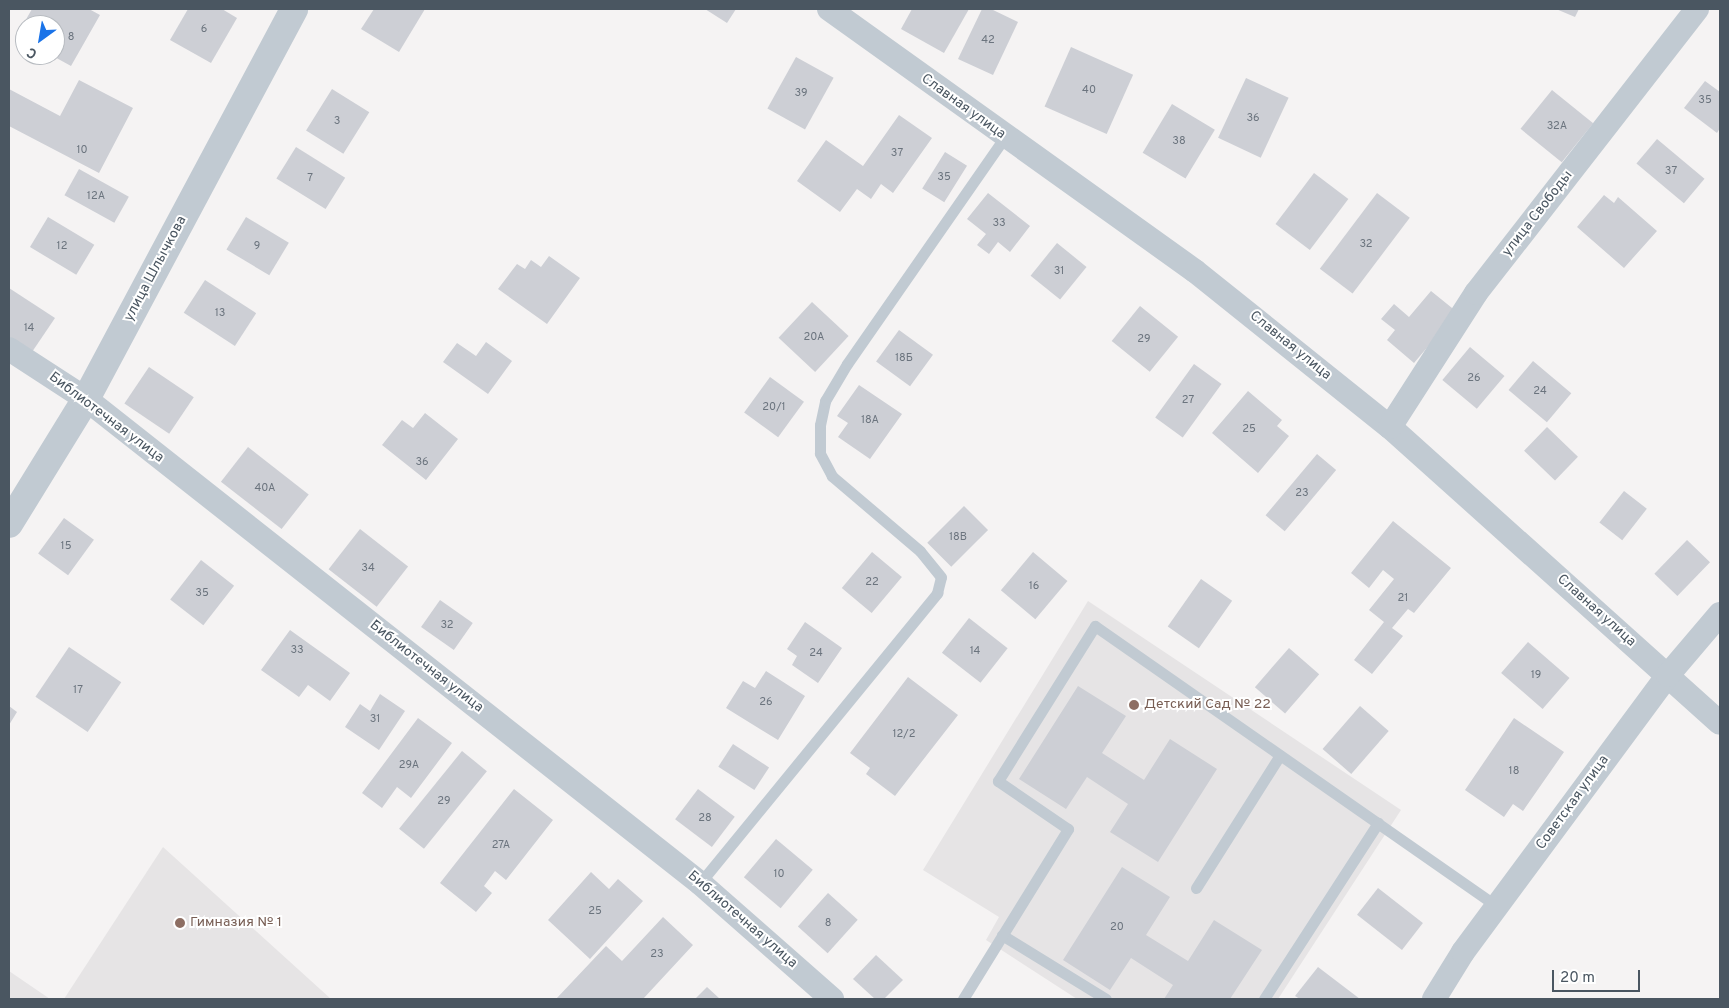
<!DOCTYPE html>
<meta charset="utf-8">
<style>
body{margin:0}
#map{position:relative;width:1729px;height:1008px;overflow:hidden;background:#f5f3f3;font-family:Overpass,sans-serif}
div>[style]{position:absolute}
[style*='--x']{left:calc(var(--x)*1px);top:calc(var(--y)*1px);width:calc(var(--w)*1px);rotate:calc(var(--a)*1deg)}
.education>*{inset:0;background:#e6e4e5}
.building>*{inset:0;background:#cdcfd5;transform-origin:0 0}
.service>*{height:11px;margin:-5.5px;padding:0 5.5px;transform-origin:5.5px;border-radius:5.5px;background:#c1cad2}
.minor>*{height:24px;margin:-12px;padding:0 12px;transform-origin:12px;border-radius:12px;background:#c1cad2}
.tertiary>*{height:28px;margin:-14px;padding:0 14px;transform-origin:14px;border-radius:14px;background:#c1cad2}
.dots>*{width:14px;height:14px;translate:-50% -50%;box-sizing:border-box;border:2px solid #fff;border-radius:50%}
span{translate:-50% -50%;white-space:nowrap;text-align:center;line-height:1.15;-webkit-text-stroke:4px #fff;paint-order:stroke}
.number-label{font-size:11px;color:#6b747e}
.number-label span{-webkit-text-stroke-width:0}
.street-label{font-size:14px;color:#4a5661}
.education-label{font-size:14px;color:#785e54}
.left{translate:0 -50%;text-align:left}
.frame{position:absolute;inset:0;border:10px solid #4a5661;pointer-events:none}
.north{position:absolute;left:15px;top:15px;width:50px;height:50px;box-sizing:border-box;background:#fff;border:1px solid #b7bbc0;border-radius:50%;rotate:212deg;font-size:14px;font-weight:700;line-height:20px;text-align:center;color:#4a5661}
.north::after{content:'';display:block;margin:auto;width:18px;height:22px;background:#1a73e8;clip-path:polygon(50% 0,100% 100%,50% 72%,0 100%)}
.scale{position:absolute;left:1552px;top:970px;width:88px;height:22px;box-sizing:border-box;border:2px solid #4a5661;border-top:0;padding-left:6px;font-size:15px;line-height:18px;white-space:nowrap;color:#4a5661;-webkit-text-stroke:4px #fff;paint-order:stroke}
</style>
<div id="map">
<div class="education">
<i style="clip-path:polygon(1088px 601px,1401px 810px,1278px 999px,1077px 999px,986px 940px,999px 917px,923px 870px)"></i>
<i style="clip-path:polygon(163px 847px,331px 999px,64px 999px)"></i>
<i style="clip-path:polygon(9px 971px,50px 999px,9px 999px)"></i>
</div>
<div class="building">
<i style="clip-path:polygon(32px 9px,89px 9px,100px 15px,71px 66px,51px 55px,55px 55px,55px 25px,25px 25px,25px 40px,17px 35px)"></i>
<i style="clip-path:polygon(188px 9px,222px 9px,237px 18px,211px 63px,170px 40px)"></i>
<i style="clip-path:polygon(374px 9px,425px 9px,399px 52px,361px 29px)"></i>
<i style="clip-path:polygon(705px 9px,736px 9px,727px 23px)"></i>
<i style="clip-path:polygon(912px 9px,969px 9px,944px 53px,901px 29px)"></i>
<i style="clip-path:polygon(982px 9px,991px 9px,1018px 22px,993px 75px,958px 59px)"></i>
<i style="clip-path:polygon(1556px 9px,1579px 9px,1575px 17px)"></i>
<i style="left:1071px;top:47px;width:68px;height:65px;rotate:24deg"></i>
<i style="left:796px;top:57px;width:43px;height:59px;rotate:29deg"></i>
<i style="left:1246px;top:78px;width:47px;height:66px;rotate:25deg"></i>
<i style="clip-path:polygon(79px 80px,133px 108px,99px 173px,9px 126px,9px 89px,60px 116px)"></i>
<i style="clip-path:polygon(1705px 81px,1720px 92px,1720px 128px,1717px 133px,1684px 108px)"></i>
<i style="left:332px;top:89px;width:44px;height:49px;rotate:32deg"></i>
<i style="left:1552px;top:90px;width:53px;height:50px;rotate:39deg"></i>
<i style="left:1172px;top:104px;width:50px;height:57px;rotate:31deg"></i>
<i style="clip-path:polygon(899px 115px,932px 138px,893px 193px,881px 184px,871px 199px,857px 189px,840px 212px,797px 181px,826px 140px,863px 166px)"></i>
<i style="left:1657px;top:139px;width:62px;height:32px;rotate:40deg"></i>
<i style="left:296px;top:147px;width:58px;height:37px;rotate:32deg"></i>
<i style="left:945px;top:152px;width:26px;height:43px;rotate:32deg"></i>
<i style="left:79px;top:169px;width:57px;height:30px;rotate:29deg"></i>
<i style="left:1314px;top:173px;width:43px;height:64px;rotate:37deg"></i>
<i style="clip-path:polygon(988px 193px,1030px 226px,1010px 252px,998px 242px,989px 254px,977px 245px,986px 234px,967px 219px)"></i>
<i style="left:1377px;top:193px;width:41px;height:95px;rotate:37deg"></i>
<i style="clip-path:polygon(1604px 195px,1614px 203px,1618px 197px,1657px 231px,1624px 268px,1577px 227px)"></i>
<i style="left:48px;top:217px;width:54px;height:35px;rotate:31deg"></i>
<i style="left:246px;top:217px;width:50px;height:38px;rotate:31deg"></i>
<i style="left:1057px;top:243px;width:38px;height:42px;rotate:39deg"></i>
<i style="clip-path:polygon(549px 256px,580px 278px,547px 324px,498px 289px,517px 264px,525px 269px,531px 260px,541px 267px)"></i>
<i style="left:205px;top:280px;width:61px;height:39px;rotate:33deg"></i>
<i style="clip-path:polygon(9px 288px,55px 318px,32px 352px,9px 337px)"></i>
<i style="clip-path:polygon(1431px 291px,1457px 312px,1414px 363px,1387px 340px,1395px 330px,1381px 319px,1394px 304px,1409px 317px)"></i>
<i style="left:812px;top:302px;width:50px;height:49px;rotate:43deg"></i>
<i style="left:1140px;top:306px;width:49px;height:45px;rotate:39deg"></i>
<i style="left:899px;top:330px;width:42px;height:39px;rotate:36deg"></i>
<i style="clip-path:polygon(486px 342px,512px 361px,488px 394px,443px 362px,457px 343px,476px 356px)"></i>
<i style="left:1470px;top:347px;width:45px;height:43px;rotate:40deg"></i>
<i style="left:1533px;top:361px;width:50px;height:38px;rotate:40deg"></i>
<i style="left:1194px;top:364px;width:34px;height:66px;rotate:36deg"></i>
<i style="left:149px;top:367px;width:54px;height:44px;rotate:34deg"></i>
<i style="left:770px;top:377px;width:42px;height:44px;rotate:36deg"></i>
<i style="clip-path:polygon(859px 385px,902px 414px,870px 459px,838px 437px,848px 423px,837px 416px)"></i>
<i style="clip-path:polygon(1248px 391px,1282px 420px,1277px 426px,1289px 436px,1258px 473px,1212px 433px)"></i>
<i style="clip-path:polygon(425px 413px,458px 439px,426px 480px,382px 445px,402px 420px,413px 428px)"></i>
<i style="left:1547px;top:427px;width:43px;height:33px;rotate:44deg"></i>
<i style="left:248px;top:447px;width:77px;height:44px;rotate:38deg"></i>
<i style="left:1317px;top:454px;width:25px;height:80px;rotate:40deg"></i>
<i style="left:1624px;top:491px;width:29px;height:40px;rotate:38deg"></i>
<i style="left:964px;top:506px;width:34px;height:52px;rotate:45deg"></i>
<i style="left:64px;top:518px;width:37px;height:44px;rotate:36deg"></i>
<i style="clip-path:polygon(1393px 521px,1451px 568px,1414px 613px,1408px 609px,1392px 628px,1403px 636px,1372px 674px,1354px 660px,1384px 622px,1369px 610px,1394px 579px,1383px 570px,1369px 588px,1351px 573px)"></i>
<i style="left:360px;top:529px;width:61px;height:51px;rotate:38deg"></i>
<i style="left:1687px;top:540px;width:32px;height:47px;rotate:44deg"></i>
<i style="left:872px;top:552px;width:39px;height:47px;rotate:40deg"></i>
<i style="left:1033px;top:552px;width:45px;height:50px;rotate:40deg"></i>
<i style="left:201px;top:560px;width:42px;height:50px;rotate:38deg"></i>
<i style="left:1201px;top:579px;width:38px;height:58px;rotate:35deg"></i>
<i style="left:440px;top:600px;width:40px;height:33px;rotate:35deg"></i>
<i style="left:969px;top:618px;width:49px;height:44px;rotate:38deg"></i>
<i style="clip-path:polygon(805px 622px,842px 648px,818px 683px,792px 665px,797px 656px,787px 649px)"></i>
<i style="clip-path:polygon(290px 630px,350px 673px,330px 701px,308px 685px,299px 697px,261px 670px)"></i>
<i style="left:1528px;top:642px;width:55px;height:41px;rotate:41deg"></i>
<i style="left:69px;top:647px;width:63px;height:60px;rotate:34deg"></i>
<i style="left:1289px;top:648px;width:40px;height:52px;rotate:41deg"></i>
<i style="clip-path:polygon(766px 671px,805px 696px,778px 740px,726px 708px,743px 681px,755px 688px)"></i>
<i style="clip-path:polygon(908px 677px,958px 715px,895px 796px,866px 774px,870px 768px,850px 753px)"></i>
<i style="clip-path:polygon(1078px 686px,1126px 716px,1102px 753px,1144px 780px,1170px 739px,1217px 769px,1158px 862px,1110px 832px,1128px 804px,1087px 777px,1066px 809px,1019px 779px)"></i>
<i style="clip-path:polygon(380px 694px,405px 711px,379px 750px,345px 727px,360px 704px,370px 711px)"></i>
<i style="clip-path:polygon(9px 706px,17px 712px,9px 725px)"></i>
<i style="left:1360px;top:706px;width:38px;height:57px;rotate:41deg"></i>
<i style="clip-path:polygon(418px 718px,452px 743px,411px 798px,397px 787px,382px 808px,362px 793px)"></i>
<i style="clip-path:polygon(1514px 718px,1564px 752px,1523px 811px,1513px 804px,1504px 817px,1465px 790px)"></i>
<i style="left:733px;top:744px;width:43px;height:27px;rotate:33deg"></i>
<i style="left:462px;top:751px;width:32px;height:100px;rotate:39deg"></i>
<i style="clip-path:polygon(514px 789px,553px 820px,506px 880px,495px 871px,484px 886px,492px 893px,476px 912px,440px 883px)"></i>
<i style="left:698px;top:789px;width:46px;height:38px;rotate:37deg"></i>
<i style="left:776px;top:839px;width:48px;height:50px;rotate:40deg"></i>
<i style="clip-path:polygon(1122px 867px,1170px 897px,1146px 935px,1188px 961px,1214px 920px,1262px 950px,1230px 999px,1164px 999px,1173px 985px,1131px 958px,1110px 990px,1063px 960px)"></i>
<i style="clip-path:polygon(591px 872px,609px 889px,618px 879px,643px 901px,590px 959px,548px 920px)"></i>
<i style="left:1378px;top:888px;width:57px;height:34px;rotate:38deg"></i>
<i style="left:828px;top:893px;width:40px;height:45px;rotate:42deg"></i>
<i style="clip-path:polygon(663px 917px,693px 945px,643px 999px,556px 999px,606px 946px,622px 961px)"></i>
<i style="clip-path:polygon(876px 955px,903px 980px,884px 999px,875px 999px,853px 979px)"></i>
<i style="clip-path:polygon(1318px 967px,1360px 999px,1300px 999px,1295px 996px)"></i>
<i style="clip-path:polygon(707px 987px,720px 999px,695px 999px)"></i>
</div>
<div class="service">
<i style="--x:700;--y:883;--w:375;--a:-50.7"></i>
<i style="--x:937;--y:593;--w:16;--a:-76"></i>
<i style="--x:941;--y:577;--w:33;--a:-129"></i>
<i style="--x:920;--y:551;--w:116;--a:-139.6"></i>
<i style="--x:832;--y:476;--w:26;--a:-118"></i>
<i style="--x:820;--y:453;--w:28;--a:-90"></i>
<i style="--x:820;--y:425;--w:25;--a:-78"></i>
<i style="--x:825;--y:401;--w:43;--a:-59.3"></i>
<i style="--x:847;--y:364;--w:277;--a:-55.2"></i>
<i style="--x:1196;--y:888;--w:157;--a:-57.7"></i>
<i style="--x:1002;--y:935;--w:122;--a:31.6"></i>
<i style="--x:963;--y:999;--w:200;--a:-58.3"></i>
<i style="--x:1068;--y:829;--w:85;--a:-145.6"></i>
<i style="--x:998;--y:781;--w:183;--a:-58"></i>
<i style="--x:1095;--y:626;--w:490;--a:34.9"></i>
<i style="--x:1264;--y:999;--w:210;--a:-57.1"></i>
</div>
<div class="minor">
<i style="--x:829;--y:9;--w:450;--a:35.6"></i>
<i style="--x:1195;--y:271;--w:250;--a:38.7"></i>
<i style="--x:1390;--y:427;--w:443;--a:41.9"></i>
<i style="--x:9;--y:349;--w:92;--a:33"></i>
<i style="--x:86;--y:399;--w:782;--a:38.25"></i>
<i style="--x:700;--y:883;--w:176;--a:41.3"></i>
<i style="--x:1390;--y:427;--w:159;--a:-57.3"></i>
<i style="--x:1476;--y:293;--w:360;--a:-52.1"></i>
<i style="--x:1434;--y:999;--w:55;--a:-58.3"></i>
<i style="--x:1463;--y:952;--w:345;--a:-53.5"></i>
<i style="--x:1668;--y:675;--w:80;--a:-49.6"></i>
</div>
<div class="tertiary">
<i style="--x:9;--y:524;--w:147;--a:-58.4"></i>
<i style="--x:86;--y:399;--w:442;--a:-61.9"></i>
</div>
<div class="dots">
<i style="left:1134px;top:705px;background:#8d6e63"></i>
<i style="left:180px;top:923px;background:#8d6e63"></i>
</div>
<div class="number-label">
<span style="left:204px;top:29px">6</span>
<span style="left:71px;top:37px">8</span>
<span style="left:988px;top:40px">42</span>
<span style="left:1089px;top:90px">40</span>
<span style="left:801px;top:93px">39</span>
<span style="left:1705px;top:100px">35</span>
<span style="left:1253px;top:118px">36</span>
<span style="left:337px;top:121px">3</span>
<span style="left:1557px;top:126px">32А</span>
<span style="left:1179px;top:141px">38</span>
<span style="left:82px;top:150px">10</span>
<span style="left:897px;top:153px">37</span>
<span style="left:1671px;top:171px">37</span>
<span style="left:944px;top:177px">35</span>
<span style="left:310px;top:178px">7</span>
<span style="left:96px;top:196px">12А</span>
<span style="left:999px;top:223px">33</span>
<span style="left:1366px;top:244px">32</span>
<span style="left:62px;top:246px">12</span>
<span style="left:257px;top:246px">9</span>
<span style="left:1059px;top:271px">31</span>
<span style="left:220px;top:313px">13</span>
<span style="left:29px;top:328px">14</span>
<span style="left:814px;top:337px">20А</span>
<span style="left:1144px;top:339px">29</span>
<span style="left:904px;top:358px">18Б</span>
<span style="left:1474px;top:378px">26</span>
<span style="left:1540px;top:391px">24</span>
<span style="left:1188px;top:400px">27</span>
<span style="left:774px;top:407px">20/1</span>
<span style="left:870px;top:420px">18А</span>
<span style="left:1249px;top:429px">25</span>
<span style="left:422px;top:462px">36</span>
<span style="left:265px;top:488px">40А</span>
<span style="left:1302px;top:493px">23</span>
<span style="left:958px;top:537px">18В</span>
<span style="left:66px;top:546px">15</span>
<span style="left:368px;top:568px">34</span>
<span style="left:872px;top:582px">22</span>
<span style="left:1034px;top:586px">16</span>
<span style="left:202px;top:593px">35</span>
<span style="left:1403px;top:598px">21</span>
<span style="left:447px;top:625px">32</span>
<span style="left:297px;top:650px">33</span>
<span style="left:975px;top:651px">14</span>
<span style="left:816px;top:653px">24</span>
<span style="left:1536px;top:675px">19</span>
<span style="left:78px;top:690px">17</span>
<span style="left:766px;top:702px">26</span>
<span style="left:375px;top:719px">31</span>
<span style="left:904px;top:734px">12/2</span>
<span style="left:409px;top:765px">29А</span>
<span style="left:1514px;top:771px">18</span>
<span style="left:444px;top:801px">29</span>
<span style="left:705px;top:818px">28</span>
<span style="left:501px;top:845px">27А</span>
<span style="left:779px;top:874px">10</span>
<span style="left:595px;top:911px">25</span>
<span style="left:828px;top:923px">8</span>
<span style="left:1117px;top:927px">20</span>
<span style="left:657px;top:954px">23</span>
</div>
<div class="street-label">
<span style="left:963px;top:107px;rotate:36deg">Славная улица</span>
<span style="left:1538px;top:214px;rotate:-52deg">улица Свободы</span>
<span style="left:156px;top:269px;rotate:-62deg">улица Шлычкова</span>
<span style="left:1290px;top:346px;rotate:39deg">Славная улица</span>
<span style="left:106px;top:418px;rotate:37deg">Библиотечная улица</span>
<span style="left:1596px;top:611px;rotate:42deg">Славная улица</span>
<span style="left:426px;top:667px;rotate:38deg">Библиотечная улица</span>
<span style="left:1573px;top:803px;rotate:-54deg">Советская улица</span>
<span style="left:742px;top:920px;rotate:41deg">Библиотечная улица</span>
</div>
<div class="education-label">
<span class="left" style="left:1144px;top:705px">Детский Сад № 22</span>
<span class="left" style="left:190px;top:923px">Гимназия № 1</span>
</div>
<div class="frame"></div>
<div class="north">С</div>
<div class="scale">20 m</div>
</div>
